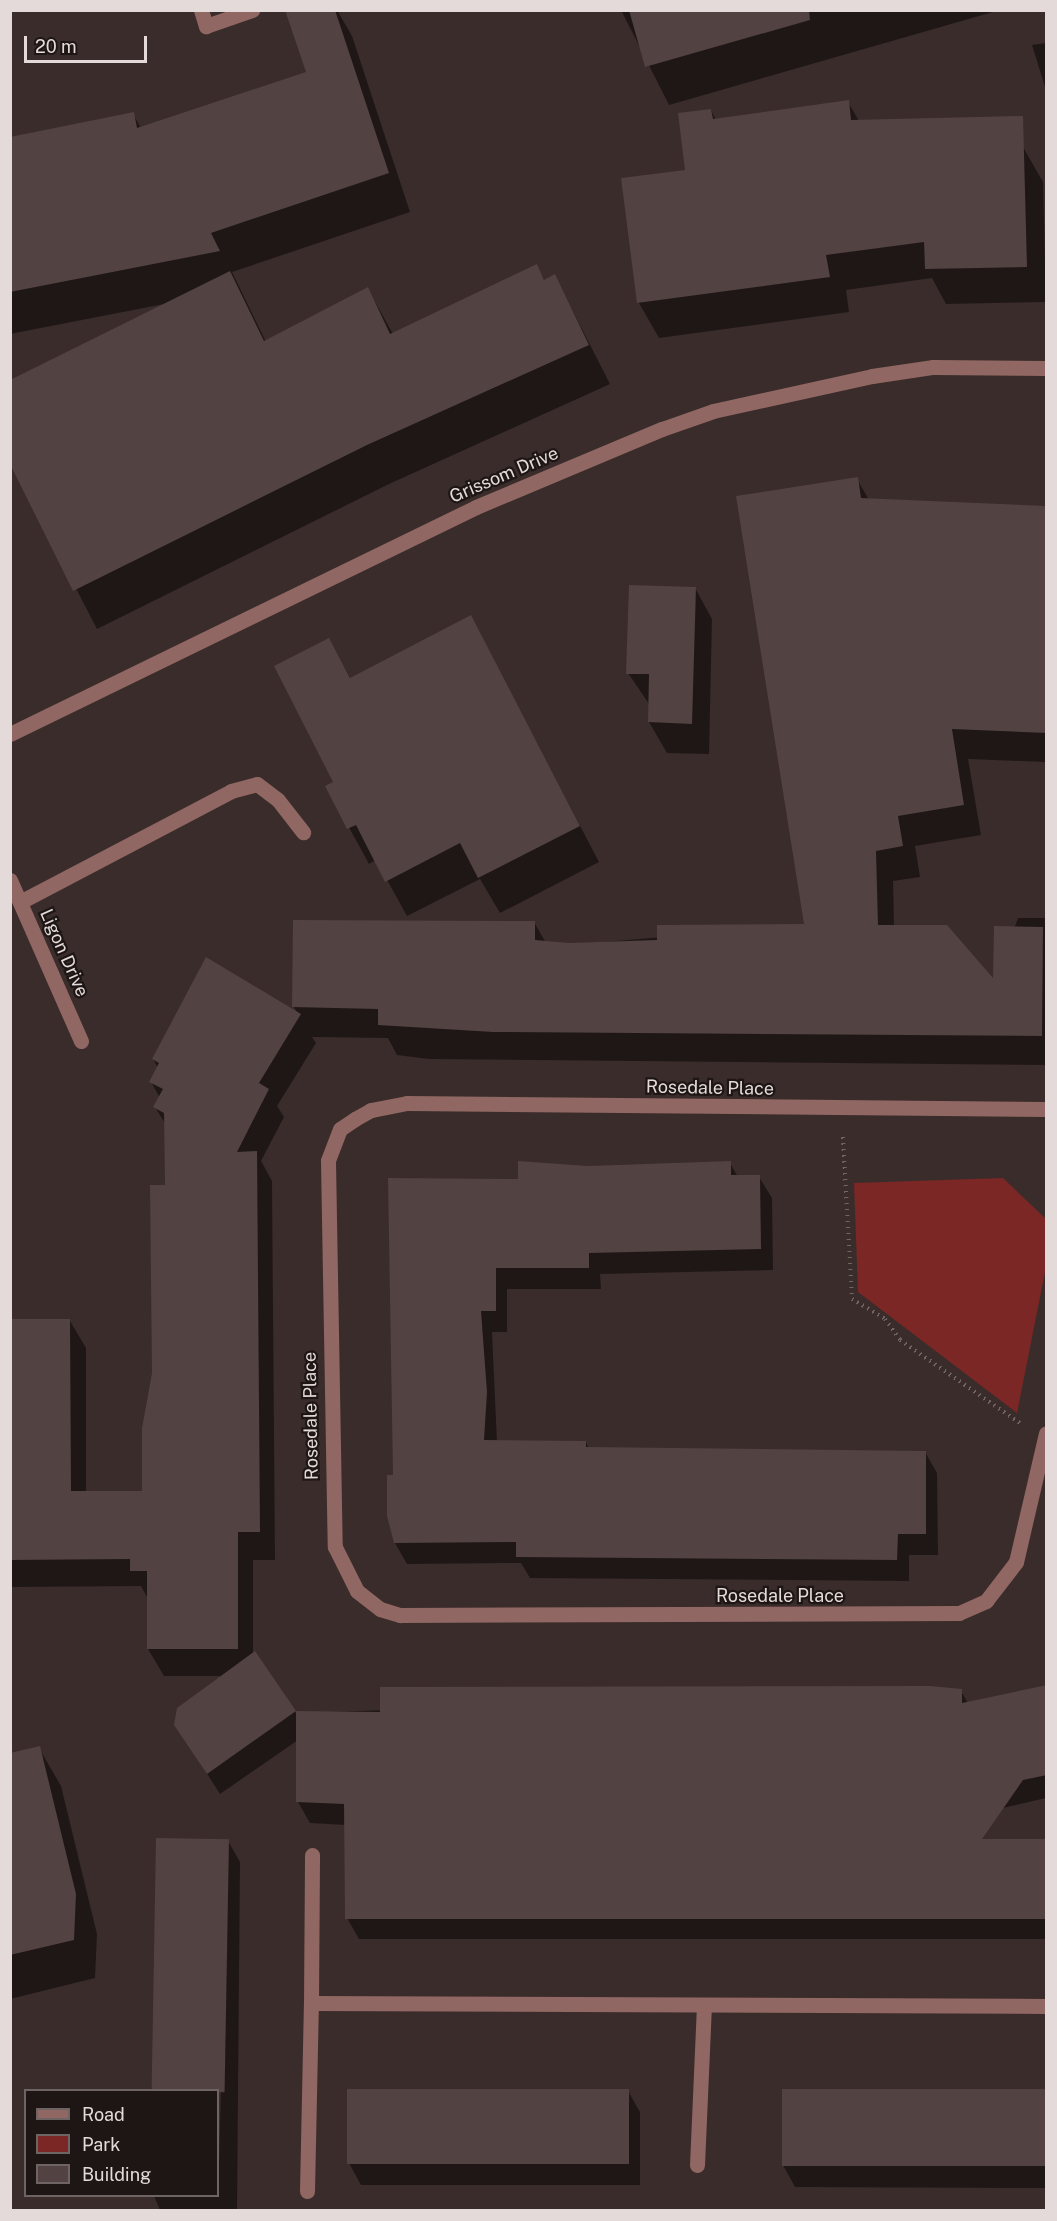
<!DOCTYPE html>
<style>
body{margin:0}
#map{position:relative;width:1057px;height:2221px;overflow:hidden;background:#3a2c2a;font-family:"Public Sans",sans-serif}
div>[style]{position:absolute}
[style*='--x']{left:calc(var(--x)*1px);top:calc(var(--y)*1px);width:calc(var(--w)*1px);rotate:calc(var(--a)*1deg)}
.green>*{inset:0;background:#7a2725}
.shadow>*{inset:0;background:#0007}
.building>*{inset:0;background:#524241;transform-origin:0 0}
.path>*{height:4px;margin-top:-2px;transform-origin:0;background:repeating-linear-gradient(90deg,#726664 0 1.5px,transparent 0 6px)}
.minor>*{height:15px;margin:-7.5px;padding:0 7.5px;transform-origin:7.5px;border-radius:7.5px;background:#906762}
span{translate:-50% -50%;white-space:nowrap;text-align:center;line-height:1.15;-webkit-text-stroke:4.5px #1d1615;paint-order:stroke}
.street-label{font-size:18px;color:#e4dad9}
.frame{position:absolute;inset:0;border:12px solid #e4dad9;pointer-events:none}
.legend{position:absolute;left:24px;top:2089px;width:195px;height:108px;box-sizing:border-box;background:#1d1615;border:2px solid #6d6463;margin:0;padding:8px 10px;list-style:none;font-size:18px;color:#e4dad9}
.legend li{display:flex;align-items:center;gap:12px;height:30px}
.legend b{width:30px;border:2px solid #6d6463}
.scale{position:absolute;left:24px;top:36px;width:123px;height:27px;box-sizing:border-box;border:3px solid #e4dad9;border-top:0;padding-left:8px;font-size:18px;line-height:21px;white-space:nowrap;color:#e4dad9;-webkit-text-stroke:4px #1d1615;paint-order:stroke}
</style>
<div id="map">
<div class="green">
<i style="clip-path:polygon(1003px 1178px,1046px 1219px,1046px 1267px,1017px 1413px,858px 1292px,854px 1183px)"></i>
</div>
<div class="shadow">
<i style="clip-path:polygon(292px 10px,337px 10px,352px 36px,410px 212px,232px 272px,266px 342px,368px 289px,393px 334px,536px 266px,545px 281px,555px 276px,610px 384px,389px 484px,97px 629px,10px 461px,164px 304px,10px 334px,10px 138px,133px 114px,141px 128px,308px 73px)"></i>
<i style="clip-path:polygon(621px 10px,1000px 10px,669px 105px)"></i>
<i style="clip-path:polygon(1046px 43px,1046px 90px,1032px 45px)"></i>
<i style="clip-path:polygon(848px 102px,859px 121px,1023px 147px,1043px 182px,1046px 302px,946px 304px,932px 278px,846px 290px,849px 312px,659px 338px,639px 303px,622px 180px,687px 171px,711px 110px,716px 120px)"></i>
<i style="clip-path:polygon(857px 479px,869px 500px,1046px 507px,1046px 762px,968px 759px,981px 835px,915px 846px,920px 877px,893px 881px,894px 926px,995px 982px,1018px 918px,1046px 918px,1046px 1065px,429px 1059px,397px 1055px,388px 1038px,312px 1037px,316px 1043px,277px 1106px,284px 1117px,261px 1161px,272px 1181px,275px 1560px,253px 1560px,253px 1652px,296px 1713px,961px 1691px,968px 1703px,1046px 1687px,1046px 1798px,865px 1840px,1046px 1840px,1046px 1939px,359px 1939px,347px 1918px,346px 1825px,310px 1823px,298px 1802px,298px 1740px,220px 1794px,176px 1725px,223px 1676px,164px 1676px,148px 1649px,148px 1599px,141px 1586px,10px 1587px,10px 1321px,70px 1321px,86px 1348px,86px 1493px,144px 1493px,167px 1187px,166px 1125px,155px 1107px,160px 1098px,151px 1082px,158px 1068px,153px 1059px,298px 1014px,294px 1007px,534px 922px,546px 943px,569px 945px,806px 925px)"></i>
<i style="clip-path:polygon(695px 588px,712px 619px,709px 754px,667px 753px,649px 722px,649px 704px,628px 673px)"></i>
<i style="clip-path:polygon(471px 617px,599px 862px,500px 913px,480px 879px,407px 916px,376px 860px,369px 864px,327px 787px,335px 783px,329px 640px,351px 679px)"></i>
<i style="clip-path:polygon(730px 1163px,738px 1177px,759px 1177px,772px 1198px,773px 1270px,600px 1274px,601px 1289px,507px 1289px,507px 1332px,492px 1332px,497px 1442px,586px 1442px,589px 1449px,925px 1452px,937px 1473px,938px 1555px,909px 1555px,909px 1581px,530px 1578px,521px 1563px,407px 1564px,395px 1543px,395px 1477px,520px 1180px,588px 1168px)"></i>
<i style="clip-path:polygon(39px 1748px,61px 1786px,97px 1934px,95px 1978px,10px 1999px,10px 1755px)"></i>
<i style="clip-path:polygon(228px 1841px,240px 1862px,237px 2210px,160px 2210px,154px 2196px,218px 2196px)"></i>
<i style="clip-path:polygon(628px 2091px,640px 2112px,640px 2185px,361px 2185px,349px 2163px)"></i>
<i style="clip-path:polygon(1046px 2091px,1046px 2188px,795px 2187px,783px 2165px)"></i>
</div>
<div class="building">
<i style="clip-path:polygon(285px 10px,335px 10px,389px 173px,211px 233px,220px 251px,10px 292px,10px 137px,134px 112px,137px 128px,306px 72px)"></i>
<i style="clip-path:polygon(629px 10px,809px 10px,810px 20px,645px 67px)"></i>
<i style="clip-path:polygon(849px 100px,851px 120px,1023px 116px,1027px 267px,925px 269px,924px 242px,826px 255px,830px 277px,637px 303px,621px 178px,685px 170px,678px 113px,711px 109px,713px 119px)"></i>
<i style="clip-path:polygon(537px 264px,544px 280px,555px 274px,589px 345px,367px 445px,73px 591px,10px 464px,10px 380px,230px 271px,264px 341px,368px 287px,390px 334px)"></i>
<i style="clip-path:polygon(858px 477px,861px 498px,1047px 506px,1047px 733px,952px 729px,964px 805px,898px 816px,903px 846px,876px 851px,878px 925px,947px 925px,993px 978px,994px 926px,1043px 927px,1042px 1036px,493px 1032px,378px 1025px,378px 1009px,292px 1007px,293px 920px,535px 921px,535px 940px,569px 943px,657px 940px,657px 925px,804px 924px,736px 496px)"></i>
<i style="clip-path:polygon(629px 585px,696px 587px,692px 724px,648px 722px,649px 674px,626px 674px)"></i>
<i style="clip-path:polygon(471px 615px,580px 826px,478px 878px,460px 843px,385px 882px,356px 825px,347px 829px,325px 786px,333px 782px,274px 666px,329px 638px,350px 678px)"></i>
<i style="clip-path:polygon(206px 957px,301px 1014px,259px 1083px,269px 1089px,237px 1152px,257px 1151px,260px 1532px,238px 1532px,238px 1649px,147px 1649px,147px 1571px,130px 1571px,130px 1559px,10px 1560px,10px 1319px,70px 1319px,71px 1491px,142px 1491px,142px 1428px,152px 1373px,150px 1185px,165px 1185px,164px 1113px,153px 1107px,163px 1089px,149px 1082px,159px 1063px,152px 1059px)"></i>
<i style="clip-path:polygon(518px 1161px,588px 1166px,731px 1161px,731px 1175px,760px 1175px,761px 1249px,589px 1253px,589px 1268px,496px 1268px,496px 1311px,481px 1311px,487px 1392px,484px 1440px,586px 1441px,586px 1447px,926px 1451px,926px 1534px,898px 1534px,897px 1560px,516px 1557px,516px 1542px,394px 1543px,387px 1516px,387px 1475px,393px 1475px,388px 1178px,518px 1179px)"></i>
<i style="clip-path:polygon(255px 1651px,296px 1711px,380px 1712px,380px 1687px,930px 1686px,962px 1689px,962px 1703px,1047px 1685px,1047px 1775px,1023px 1780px,982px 1839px,1047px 1839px,1047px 1919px,345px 1919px,344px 1804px,296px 1802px,296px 1711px,207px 1774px,174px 1725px,177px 1708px)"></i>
<i style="clip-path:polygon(40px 1746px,76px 1894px,74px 1940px,10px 1955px,10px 1753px)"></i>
<i style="left:156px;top:1838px;width:73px;height:253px;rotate:1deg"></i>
<i style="left:629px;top:2089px;width:75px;height:282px;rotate:90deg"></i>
<i style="left:782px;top:2089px;width:265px;height:77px"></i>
</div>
<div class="path">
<i style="--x:843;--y:1137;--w:162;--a:86.8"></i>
<i style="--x:852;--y:1299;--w:39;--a:31"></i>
<i style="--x:885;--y:1319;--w:26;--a:54"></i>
<i style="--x:900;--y:1340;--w:146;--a:34.7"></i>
</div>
<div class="minor">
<i style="--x:201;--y:10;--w:17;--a:73"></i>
<i style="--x:206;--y:26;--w:49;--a:-19.2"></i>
<i style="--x:10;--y:734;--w:518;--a:-25.97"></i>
<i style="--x:476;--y:507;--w:202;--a:-22.8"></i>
<i style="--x:662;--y:429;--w:54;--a:-19.4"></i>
<i style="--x:713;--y:411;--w:163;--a:-12.4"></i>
<i style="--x:872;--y:376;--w:62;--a:-8.4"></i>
<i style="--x:933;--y:367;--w:113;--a:0.5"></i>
<i style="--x:10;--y:880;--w:176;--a:66.2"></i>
<i style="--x:20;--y:902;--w:238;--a:-27.7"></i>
<i style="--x:231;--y:791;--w:27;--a:-15"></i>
<i style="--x:257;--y:784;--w:26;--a:37"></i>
<i style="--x:278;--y:800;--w:41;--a:52"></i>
<i style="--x:1046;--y:1109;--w:639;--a:-179.46"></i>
<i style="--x:407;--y:1103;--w:37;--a:169"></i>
<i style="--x:371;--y:1110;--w:18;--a:151"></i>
<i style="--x:355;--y:1119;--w:18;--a:146"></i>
<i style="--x:340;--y:1129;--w:34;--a:111"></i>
<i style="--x:328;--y:1161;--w:386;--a:89"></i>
<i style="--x:335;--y:1547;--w:49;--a:63.4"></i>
<i style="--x:357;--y:1591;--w:29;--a:38"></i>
<i style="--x:380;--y:1609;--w:21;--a:17"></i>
<i style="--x:400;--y:1615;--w:559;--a:-0.2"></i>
<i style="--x:959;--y:1613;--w:30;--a:-24"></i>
<i style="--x:986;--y:1601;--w:49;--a:-52.4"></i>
<i style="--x:1016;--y:1562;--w:132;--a:-76.9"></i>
<i style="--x:311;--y:2003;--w:148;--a:-89.6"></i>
<i style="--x:697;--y:2165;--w:160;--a:-87.5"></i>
<i style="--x:307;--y:2191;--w:188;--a:-88.8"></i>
<i style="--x:311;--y:2003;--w:735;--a:0.23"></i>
</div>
<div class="street-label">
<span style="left:504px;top:475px;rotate:-23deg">Grissom Drive</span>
<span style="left:64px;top:953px;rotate:66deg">Ligon Drive</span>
<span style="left:710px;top:1088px;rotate:1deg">Rosedale Place</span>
<span style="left:311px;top:1416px;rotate:-91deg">Rosedale Place</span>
<span style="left:780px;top:1596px">Rosedale Place</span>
</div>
<div class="frame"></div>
<ul class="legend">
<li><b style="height:8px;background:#906762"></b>Road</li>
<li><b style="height:16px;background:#7a2725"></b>Park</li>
<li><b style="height:16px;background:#524241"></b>Building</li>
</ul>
<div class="scale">20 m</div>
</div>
